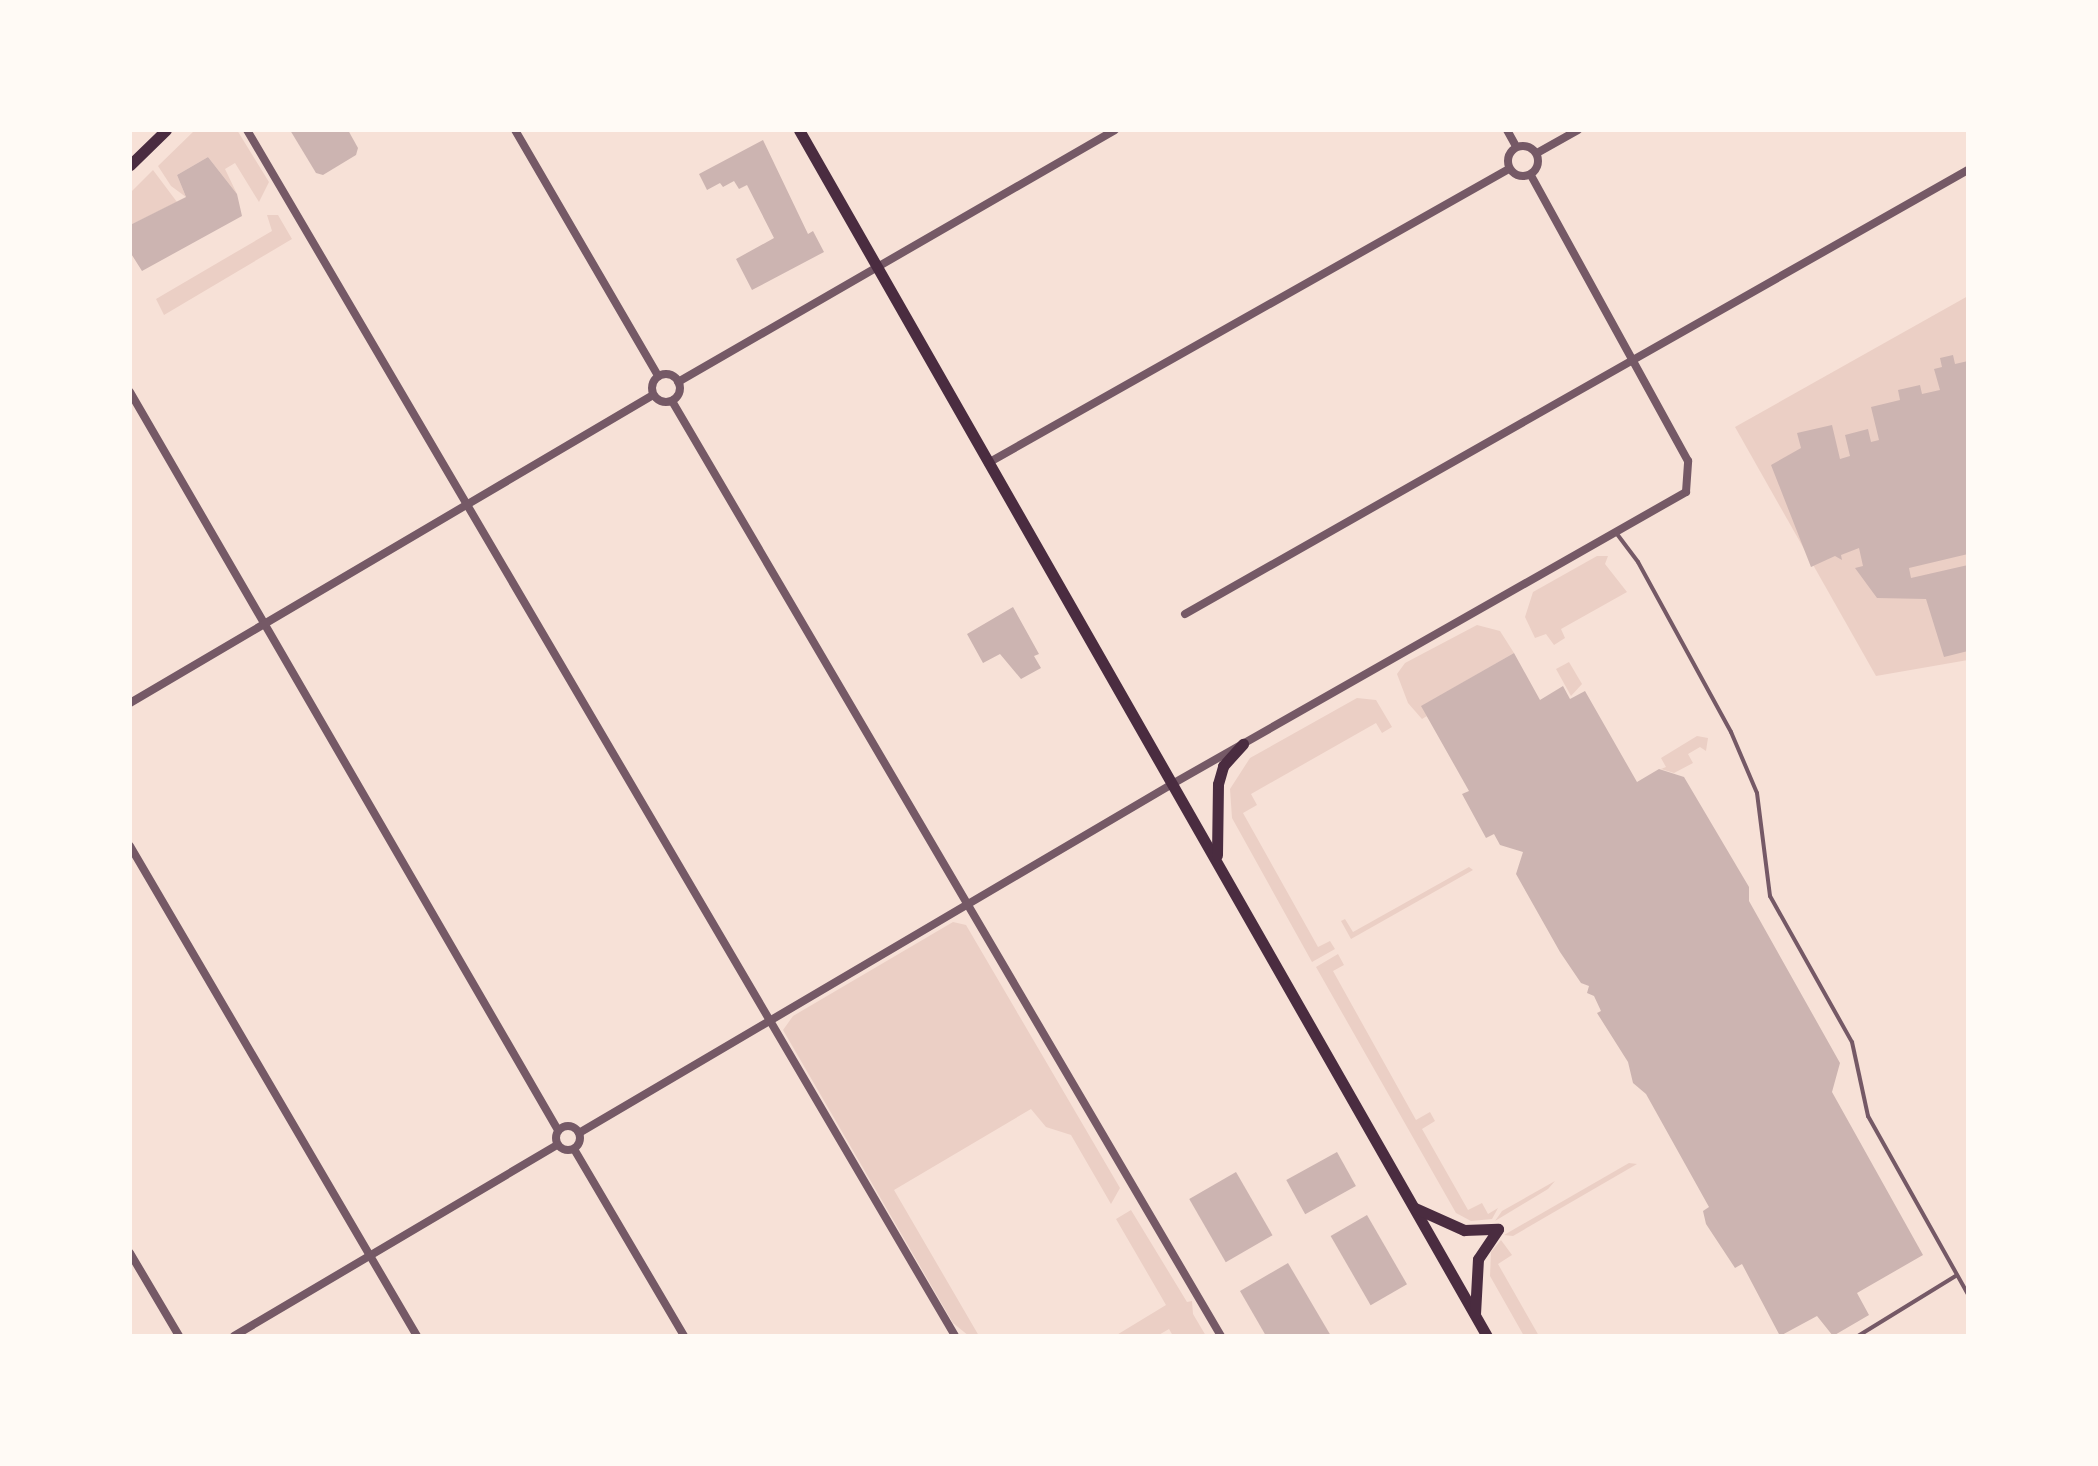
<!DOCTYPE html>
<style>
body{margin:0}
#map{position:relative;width:2098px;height:1466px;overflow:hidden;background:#f7e1d7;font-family:"IBM Plex Serif",serif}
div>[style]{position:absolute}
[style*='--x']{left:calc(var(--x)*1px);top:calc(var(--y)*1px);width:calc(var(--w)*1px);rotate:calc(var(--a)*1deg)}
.green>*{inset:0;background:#ebcfc5}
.building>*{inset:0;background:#ccb4b1;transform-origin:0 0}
.service>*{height:4px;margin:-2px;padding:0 2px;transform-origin:2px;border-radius:2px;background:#755966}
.minor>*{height:8px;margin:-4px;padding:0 4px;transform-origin:4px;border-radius:4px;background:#755966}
.minor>.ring{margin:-4px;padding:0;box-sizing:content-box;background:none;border:8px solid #755966;border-radius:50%}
.secondary>*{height:11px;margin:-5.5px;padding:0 5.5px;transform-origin:5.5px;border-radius:5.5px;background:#4a2c40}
span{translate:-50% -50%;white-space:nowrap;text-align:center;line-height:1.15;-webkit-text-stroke:6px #fffaf5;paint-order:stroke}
.frame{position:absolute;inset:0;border:132px solid #fffaf5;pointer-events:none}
</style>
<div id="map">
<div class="green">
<i style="clip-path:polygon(195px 130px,237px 130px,269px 182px,259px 202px,235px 163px,225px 169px,237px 194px,208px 157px,177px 175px,186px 197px,171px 186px,158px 166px)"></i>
<i style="clip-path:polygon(153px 170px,177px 202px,130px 225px,130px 193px)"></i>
<i style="clip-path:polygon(267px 215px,278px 215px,292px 239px,164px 315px,156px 299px,272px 231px)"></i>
<i style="clip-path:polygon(1968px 296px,1968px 660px,1876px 676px,1735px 427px)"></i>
<i style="clip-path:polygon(1597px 556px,1608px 556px,1605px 564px,1627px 592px,1561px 629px,1565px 638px,1554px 645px,1546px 634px,1535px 638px,1525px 617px,1533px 592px)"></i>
<i style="clip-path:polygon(1477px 625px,1500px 631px,1514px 653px,1422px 706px,1427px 716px,1422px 719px,1408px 703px,1397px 674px,1405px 663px)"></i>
<i style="clip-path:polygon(1569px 662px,1582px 684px,1571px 696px,1556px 669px)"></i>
<i style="clip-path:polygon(1357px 698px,1376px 700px,1392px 727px,1382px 733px,1376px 723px,1251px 794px,1257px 805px,1243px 813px,1318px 947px,1330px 941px,1335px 949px,1312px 962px,1232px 818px,1230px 789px,1250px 758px)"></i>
<i style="clip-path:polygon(1697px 736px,1708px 738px,1706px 751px,1700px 747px,1688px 754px,1693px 763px,1674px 773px,1661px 769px,1666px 767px,1661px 758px)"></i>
<i style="clip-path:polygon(1469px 867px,1473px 870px,1351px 939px,1341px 921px,1345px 919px,1353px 932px)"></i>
<i style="clip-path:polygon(953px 922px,966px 925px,1120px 1188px,1111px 1204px,1071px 1135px,1046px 1127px,1031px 1109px,894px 1190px,979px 1336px,969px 1336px,953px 1323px,783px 1030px,793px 1016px)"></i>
<i style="clip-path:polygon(1338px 954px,1344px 965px,1333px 971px,1416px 1120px,1430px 1112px,1435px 1121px,1422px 1129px,1468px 1210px,1482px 1203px,1488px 1214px,1498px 1208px,1492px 1219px,1471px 1221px,1456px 1213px,1316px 967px)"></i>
<i style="clip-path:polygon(1629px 1163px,1637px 1164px,1513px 1236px,1504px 1235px)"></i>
<i style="clip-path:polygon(1555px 1181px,1548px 1189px,1495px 1221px,1502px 1211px)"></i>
<i style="clip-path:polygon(1131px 1210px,1187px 1302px,1192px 1301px,1193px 1314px,1206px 1336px,1173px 1336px,1169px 1329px,1157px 1336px,1115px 1336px,1166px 1305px,1116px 1219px)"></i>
<i style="clip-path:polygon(1501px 1240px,1512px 1255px,1498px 1264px,1539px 1336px,1524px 1336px,1490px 1276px,1491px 1252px)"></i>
</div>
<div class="building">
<i style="clip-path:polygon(290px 130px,348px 130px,358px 148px,356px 155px,323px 175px,316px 173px)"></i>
<i style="clip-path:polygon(763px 140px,808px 234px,813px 231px,824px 252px,752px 290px,736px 259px,774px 238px,747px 185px,739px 189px,734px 181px,723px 187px,720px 183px,707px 190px,699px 174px)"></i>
<i style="clip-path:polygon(208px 157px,237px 194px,242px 216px,142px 271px,130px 252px,130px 225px,186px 197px,177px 175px)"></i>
<i style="clip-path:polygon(1953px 355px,1955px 364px,1968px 361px,1968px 554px,1909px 568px,1911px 578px,1968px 565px,1968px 651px,1944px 657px,1926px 599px,1877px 598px,1855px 568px,1863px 566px,1859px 548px,1841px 555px,1842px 560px,1835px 556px,1811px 567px,1771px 465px,1801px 448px,1797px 433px,1832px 425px,1840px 459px,1850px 456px,1845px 435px,1868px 429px,1871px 442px,1879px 440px,1871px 407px,1900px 400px,1898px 390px,1920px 385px,1922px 394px,1940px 390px,1934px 369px,1942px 367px,1940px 358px)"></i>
<i style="clip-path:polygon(1013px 607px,1039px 654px,1034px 656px,1041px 668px,1021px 679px,1000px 654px,983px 663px,967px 634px)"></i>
<i style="clip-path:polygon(1514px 653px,1540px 700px,1563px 686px,1570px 699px,1585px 691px,1637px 782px,1659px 769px,1684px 777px,1749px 887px,1749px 901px,1840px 1063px,1832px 1092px,1923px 1255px,1857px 1293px,1869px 1315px,1833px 1336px,1817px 1316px,1780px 1336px,1742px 1264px,1735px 1268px,1706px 1224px,1703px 1211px,1709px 1207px,1646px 1094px,1633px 1083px,1628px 1062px,1597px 1013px,1601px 1011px,1594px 996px,1587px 993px,1589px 986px,1581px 983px,1560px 952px,1516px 874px,1523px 852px,1500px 845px,1494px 834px,1486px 838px,1462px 794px,1469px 791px,1421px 706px)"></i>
<i style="left:1337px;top:1152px;width:39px;height:58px;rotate:61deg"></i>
<i style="left:1236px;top:1172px;width:73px;height:54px;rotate:60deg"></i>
<i style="left:1367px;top:1215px;width:80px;height:42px;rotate:60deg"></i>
<i style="clip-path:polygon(1288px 1263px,1331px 1336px,1266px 1336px,1240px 1291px)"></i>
</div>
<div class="service">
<i style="--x:1617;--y:534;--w:35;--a:53"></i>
<i style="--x:1638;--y:562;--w:194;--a:61.3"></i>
<i style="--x:1731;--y:732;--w:66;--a:66.9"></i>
<i style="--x:1757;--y:793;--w:104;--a:82.8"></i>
<i style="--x:1770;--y:896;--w:167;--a:60.7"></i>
<i style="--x:1852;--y:1042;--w:76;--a:77.8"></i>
<i style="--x:1868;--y:1116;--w:204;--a:60.7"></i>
<i style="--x:1858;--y:1336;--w:116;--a:-31.6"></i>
</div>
<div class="minor">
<i style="--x:247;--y:130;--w:1398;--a:59.58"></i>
<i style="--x:515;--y:130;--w:285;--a:59.8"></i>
<i style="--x:1507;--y:130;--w:18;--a:61"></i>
<i class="ring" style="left:1508px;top:146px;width:22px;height:22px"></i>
<i style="--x:1537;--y:153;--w:47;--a:-29.3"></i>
<i class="ring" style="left:652px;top:374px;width:20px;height:20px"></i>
<i style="--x:678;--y:382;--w:504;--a:-29.97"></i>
<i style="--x:130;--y:392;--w:853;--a:59.89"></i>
<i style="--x:672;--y:401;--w:1084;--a:59.58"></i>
<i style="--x:988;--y:463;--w:598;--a:-29.44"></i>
<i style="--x:1185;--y:614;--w:900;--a:-29.56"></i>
<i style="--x:130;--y:703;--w:607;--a:-30.49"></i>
<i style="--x:130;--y:846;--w:568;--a:59.64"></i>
<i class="ring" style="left:556px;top:1126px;width:16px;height:16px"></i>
<i style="--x:579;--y:1133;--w:690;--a:-30.47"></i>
<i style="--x:1174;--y:783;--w:589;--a:-29.61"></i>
<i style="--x:1686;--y:492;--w:31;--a:-86"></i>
<i style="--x:1688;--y:461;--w:326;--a:-118.8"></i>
<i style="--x:574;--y:1149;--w:217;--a:59.5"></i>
<i style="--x:130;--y:1253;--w:96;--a:59.4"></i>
<i style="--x:234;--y:1336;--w:375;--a:-30.6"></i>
</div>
<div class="secondary">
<i style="--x:799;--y:130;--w:1388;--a:60.3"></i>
<i style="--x:130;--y:165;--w:50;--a:-44.2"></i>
<i style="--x:1217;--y:855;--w:71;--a:-89.2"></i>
<i style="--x:1218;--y:784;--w:19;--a:-74"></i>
<i style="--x:1223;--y:766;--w:30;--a:-48"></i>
<i style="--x:1415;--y:1208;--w:54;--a:24.2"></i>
<i style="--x:1464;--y:1230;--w:34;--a:-2"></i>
<i style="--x:1475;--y:1314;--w:55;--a:-86.9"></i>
<i style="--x:1478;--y:1259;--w:36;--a:-56"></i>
</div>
<div class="frame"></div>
</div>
